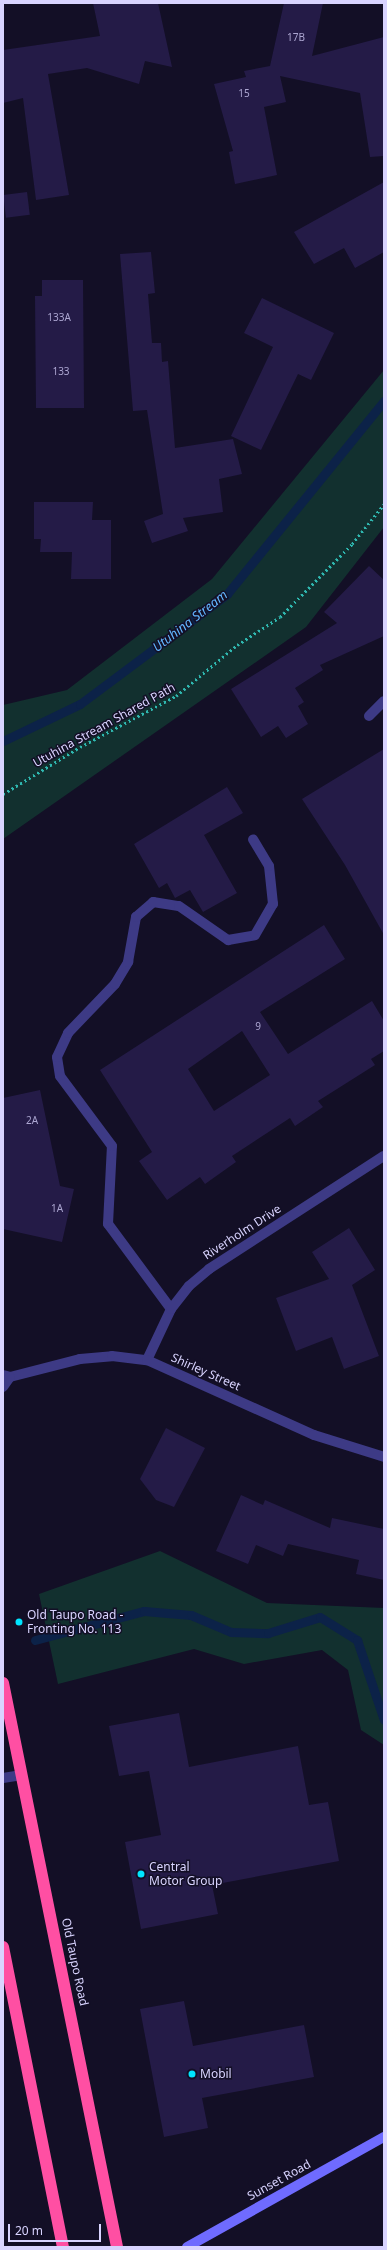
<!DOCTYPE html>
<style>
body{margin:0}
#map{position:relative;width:387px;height:2250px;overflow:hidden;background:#130f26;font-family:"Noto Sans",sans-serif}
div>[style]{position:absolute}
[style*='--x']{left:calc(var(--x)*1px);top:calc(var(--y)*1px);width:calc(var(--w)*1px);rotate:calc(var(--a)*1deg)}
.green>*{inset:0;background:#12302f}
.stream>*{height:9px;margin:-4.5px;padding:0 4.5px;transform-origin:4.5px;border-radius:4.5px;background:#0c2248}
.building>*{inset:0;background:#241b47;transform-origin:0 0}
.path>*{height:2.5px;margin-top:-1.25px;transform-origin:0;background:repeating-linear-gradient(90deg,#2fb8b0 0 2px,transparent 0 5px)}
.street>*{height:10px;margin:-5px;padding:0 5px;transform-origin:5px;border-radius:5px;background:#3d3a85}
.secondary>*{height:10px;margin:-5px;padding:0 5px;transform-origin:5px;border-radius:5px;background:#6f6bff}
.highway>*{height:12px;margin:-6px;padding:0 6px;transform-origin:6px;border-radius:6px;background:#ff4fa3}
.dots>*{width:11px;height:11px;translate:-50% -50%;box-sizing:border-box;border:2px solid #130f26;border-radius:50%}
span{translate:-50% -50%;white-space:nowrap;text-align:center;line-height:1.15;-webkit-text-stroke:3px #130f26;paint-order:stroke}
.number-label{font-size:10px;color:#aca6d1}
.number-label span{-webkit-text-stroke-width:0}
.street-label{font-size:12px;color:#d9d4ff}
.poi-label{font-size:12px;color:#d9d4ff}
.left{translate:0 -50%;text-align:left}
.water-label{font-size:13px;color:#62b6ff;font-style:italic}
.frame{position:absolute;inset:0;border:4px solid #d9d4ff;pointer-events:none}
.scale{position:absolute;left:8px;top:2224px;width:93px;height:18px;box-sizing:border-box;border:2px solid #d9d4ff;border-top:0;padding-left:5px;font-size:12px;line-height:14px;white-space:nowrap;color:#d9d4ff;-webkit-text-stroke:3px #130f26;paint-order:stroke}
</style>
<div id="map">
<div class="green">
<i style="clip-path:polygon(384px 370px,384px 527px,306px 627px,3px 839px,3px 705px,67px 690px,212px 579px)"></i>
<i style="clip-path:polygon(160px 1551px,267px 1603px,384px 1608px,384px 1745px,361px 1730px,348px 1670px,322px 1650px,244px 1664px,194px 1649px,58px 1684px,39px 1594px)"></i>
</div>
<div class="stream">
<i style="--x:3;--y:741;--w:85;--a:-25.7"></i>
<i style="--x:80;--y:704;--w:184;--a:-36.8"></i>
<i style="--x:227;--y:594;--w:249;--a:-50.9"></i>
<i style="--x:35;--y:1640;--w:113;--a:-14.9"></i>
<i style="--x:144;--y:1611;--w:47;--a:4.9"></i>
<i style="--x:191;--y:1615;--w:43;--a:23"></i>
<i style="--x:231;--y:1632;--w:37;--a:2"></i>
<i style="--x:268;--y:1633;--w:54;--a:-17.1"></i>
<i style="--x:320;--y:1617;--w:44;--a:31.9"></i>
<i style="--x:357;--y:1640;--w:84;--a:71.4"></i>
</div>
<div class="building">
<i style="clip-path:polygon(93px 3px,158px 3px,172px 67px,145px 61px,139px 84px,87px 68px,48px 74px,69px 195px,36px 200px,23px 98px,3px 103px,3px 50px,100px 36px)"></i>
<i style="clip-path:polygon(284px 3px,323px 3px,312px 56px,384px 37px,384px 156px,370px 157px,360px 93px,280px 76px,286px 102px,264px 107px,277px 175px,235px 184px,229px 152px,233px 151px,214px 84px,246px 77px,244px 71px,270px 66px)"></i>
<i style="clip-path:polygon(384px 182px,384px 252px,355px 268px,344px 248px,314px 264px,294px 232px)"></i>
<i style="left:27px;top:192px;width:23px;height:24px;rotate:83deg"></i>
<i style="clip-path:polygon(151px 252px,155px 293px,148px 294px,152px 343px,161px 343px,162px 362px,168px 361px,175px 448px,233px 439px,242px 474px,219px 479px,223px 512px,183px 518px,188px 531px,152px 543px,144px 521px,163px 514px,147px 410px,133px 411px,120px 254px)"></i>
<i style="clip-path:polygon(42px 280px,83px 280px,84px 408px,36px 408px,35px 296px,42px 296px)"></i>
<i style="clip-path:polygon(262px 298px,334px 333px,311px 380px,298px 374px,261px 450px,231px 436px,273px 347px,244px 333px)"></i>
<i style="clip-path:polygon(34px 502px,93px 502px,92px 520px,111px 520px,111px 579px,71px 579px,72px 552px,40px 552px,41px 539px,34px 539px)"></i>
<i style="clip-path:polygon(369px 566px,384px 580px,384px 636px,320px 665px,323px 670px,295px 688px,304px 702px,298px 706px,308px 724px,286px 738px,278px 726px,261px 737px,231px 689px,337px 623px,324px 612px)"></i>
<i style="clip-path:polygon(384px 749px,384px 935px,345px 865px,302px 799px)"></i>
<i style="clip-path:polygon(227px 787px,243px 813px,204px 835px,237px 893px,203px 912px,190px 890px,175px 898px,167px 883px,159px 888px,134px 844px)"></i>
<i style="clip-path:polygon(evenodd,324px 925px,345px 959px,260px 1012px,288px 1054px,372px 1001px,384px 1021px,384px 1051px,371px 1059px,375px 1065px,318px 1101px,323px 1107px,295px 1126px,290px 1118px,232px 1156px,236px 1162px,205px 1184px,200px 1177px,167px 1200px,139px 1161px,152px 1152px,100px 1070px,324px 925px,242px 1031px,270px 1075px,214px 1111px,188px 1069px,242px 1031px)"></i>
<i style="clip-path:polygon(40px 1090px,60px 1186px,74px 1189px,62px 1242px,3px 1229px,3px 1098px)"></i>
<i style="clip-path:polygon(349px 1228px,375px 1270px,352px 1285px,379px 1356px,344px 1369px,332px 1337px,296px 1351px,276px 1298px,329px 1279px,312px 1252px)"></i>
<i style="clip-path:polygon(166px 1428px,205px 1448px,174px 1507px,156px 1500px,140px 1479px)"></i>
<i style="clip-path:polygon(241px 1495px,263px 1505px,265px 1500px,330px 1528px,332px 1518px,384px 1529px,384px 1580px,356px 1574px,359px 1560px,288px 1544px,283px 1556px,256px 1545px,248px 1564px,216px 1551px)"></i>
<i style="clip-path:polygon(179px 1713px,189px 1767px,298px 1746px,309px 1805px,328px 1802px,339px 1861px,212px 1885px,218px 1914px,141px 1929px,125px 1842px,161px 1835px,149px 1771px,119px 1776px,109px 1726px)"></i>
<i style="clip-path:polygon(184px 2001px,193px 2046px,304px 2025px,314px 2077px,202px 2098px,208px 2128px,164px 2137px,140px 2009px)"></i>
</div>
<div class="path">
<i style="--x:3;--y:794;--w:90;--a:-31.4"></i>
<i style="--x:80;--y:747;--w:109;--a:-28"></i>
<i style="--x:176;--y:696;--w:80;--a:-39.9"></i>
<i style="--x:237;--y:645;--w:51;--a:-33.1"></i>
<i style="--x:280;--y:617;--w:103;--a:-45.4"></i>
<i style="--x:352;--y:544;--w:51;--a:-51.3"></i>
</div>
<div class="street">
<i style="--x:369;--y:716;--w:21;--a:-45"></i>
<i style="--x:171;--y:1309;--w:106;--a:-126.5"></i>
<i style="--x:108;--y:1224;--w:78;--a:-87.1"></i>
<i style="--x:112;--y:1146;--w:87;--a:-126.6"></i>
<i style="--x:60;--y:1076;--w:19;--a:-99"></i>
<i style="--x:57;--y:1057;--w:26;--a:-65"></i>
<i style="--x:68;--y:1033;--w:68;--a:-46.2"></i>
<i style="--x:115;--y:984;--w:26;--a:-59"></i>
<i style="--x:128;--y:962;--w:46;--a:-79.9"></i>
<i style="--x:136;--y:917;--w:23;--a:-41"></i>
<i style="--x:153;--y:902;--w:26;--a:9"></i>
<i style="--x:179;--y:906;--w:60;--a:34.8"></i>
<i style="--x:228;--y:940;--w:27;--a:-10"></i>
<i style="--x:255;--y:935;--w:36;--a:-60"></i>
<i style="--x:273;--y:904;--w:38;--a:-96"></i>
<i style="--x:269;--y:866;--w:31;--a:-121"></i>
<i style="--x:147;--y:1360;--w:56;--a:-64.8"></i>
<i style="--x:171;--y:1309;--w:29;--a:-52"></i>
<i style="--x:189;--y:1286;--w:26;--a:-40"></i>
<i style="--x:209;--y:1269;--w:208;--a:-32.9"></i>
<i style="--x:3;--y:1375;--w:7;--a:16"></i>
<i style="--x:10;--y:1377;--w:72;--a:-14.4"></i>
<i style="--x:80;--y:1359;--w:32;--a:-5"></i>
<i style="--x:112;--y:1356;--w:35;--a:7"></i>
<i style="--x:147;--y:1360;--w:183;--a:24.2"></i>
<i style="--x:314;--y:1435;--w:73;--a:17.4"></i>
<i style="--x:3;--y:1387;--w:12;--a:-55"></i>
<i style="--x:3;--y:1778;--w:19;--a:-9"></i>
</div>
<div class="secondary">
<i style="--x:187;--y:2247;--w:226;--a:-29.2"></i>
</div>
<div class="highway">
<i style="--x:3;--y:1683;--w:575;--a:78.57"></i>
<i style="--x:3;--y:1947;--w:306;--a:78.7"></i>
</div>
<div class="dots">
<i style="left:19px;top:1622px;background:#00e5ff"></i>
<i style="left:141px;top:1874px;background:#00e5ff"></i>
<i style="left:192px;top:2074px;background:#00e5ff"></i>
</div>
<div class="number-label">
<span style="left:296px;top:38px">17B</span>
<span style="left:244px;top:94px">15</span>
<span style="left:59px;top:318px">133A</span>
<span style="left:61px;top:372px">133</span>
<span style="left:258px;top:1027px">9</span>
<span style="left:32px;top:1121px">2A</span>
<span style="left:57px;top:1209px">1A</span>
</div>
<div class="street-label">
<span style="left:104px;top:725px;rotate:-29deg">Utuhina Stream Shared Path</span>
<span style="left:242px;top:1232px;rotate:-33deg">Riverholm Drive</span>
<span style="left:206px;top:1372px;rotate:24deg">Shirley Street</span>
<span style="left:75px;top:1962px;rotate:78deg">Old Taupo Road</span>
<span style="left:279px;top:2180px;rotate:-29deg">Sunset Road</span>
</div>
<div class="poi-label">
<span class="left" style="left:27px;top:1622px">Old Taupo Road -<br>Fronting No. 113</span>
<span class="left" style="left:149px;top:1874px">Central<br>Motor Group</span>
<span class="left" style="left:200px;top:2074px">Mobil</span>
</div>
<div class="water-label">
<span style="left:190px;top:621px;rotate:-38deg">Utuhina Stream</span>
</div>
<div class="frame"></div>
<div class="scale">20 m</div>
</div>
